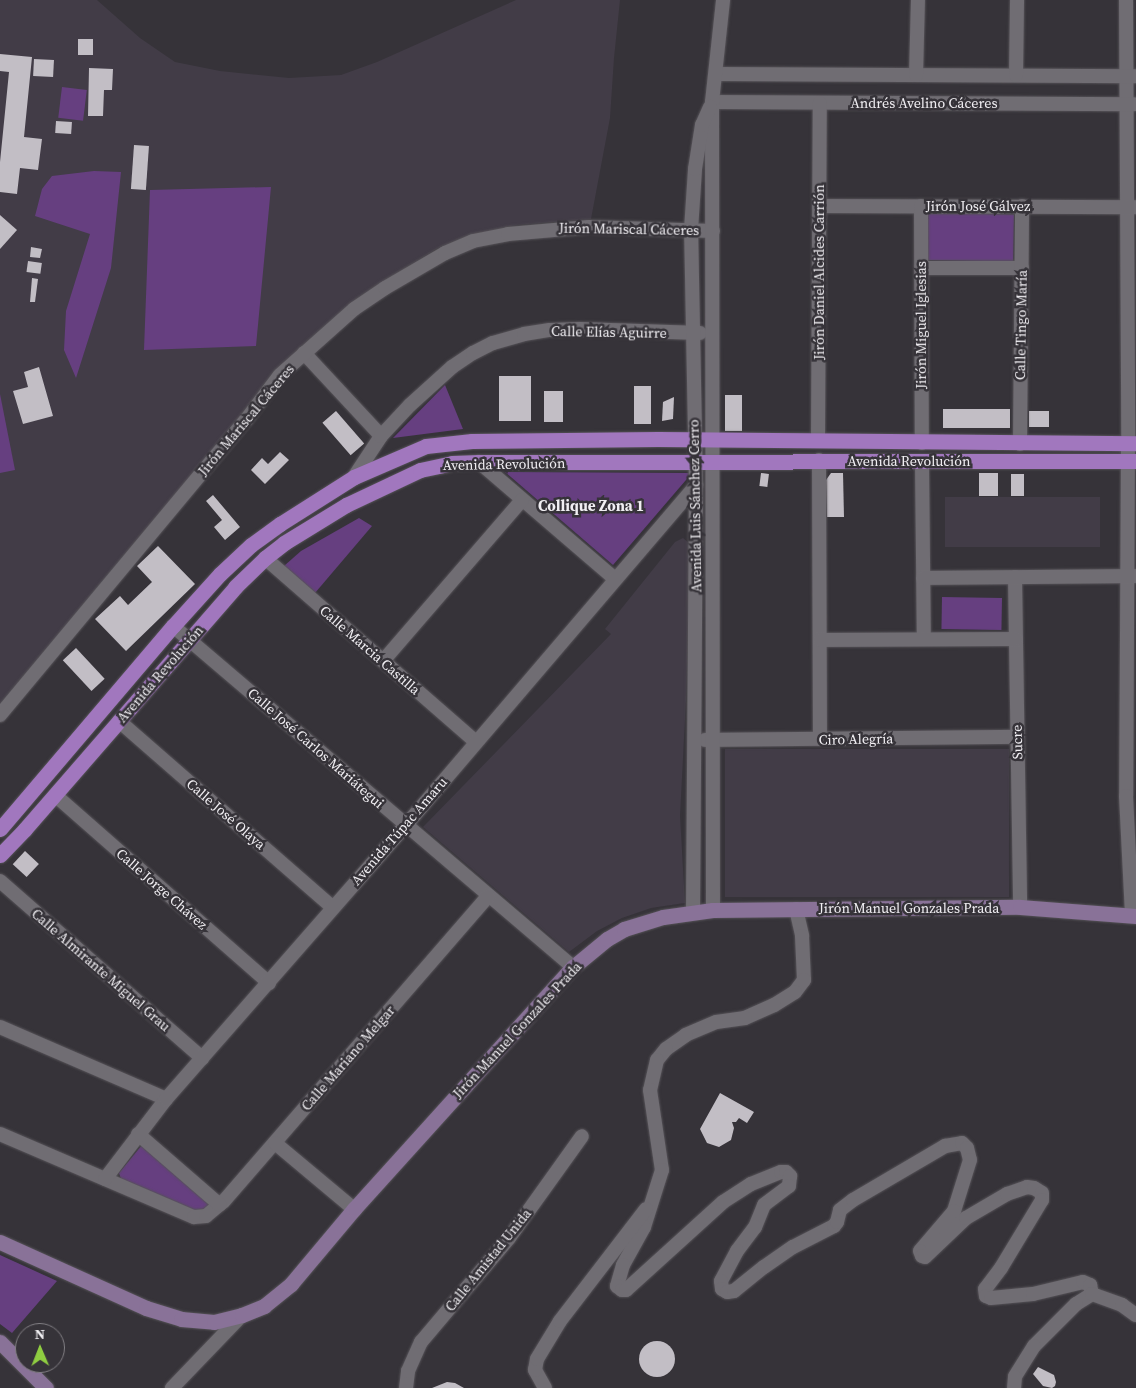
<!DOCTYPE html>
<meta charset="utf-8">
<style>
body{margin:0}
#map{position:relative;width:1136px;height:1388px;overflow:hidden;background:#363339;font-family:"Source Serif 4",serif}
div>[style]{position:absolute}
[style*='--x']{left:calc(var(--x)*1px);top:calc(var(--y)*1px);width:calc(var(--w)*1px);rotate:calc(var(--a)*1deg)}
.built>*{inset:0;background:#423c47;transform-origin:0 0}
.green>*{inset:0;background:#663f80;transform-origin:0 0}
.building>*{inset:0;background:#c2bec5;transform-origin:0 0}
.round{border-radius:50%}
.roads{filter:drop-shadow(0 0 1px #555257) drop-shadow(0 0 1px #555257)}
.street>*{height:14px;margin:-7px;padding:0 7px;transform-origin:7px;border-radius:7px;background:#706d73}
.secondary>*{height:15px;margin:-7.5px;padding:0 7.5px;transform-origin:7.5px;border-radius:7.5px;background:#897298}
.primary>*{height:15px;margin:-7.5px;padding:0 7.5px;transform-origin:7.5px;border-radius:7.5px;background:#a177be}
span{translate:-50% -50%;white-space:nowrap;text-align:center;line-height:1.15;-webkit-text-stroke:5px #363339;paint-order:stroke}
.street-label{font-size:14px;color:#f1eff3}
.neighbourhood-label{font-size:15px;color:#f1eff3;font-weight:700}
.north{position:absolute;left:15px;top:1323px;width:50px;height:50px;box-sizing:border-box;background:#363339;border:1px solid #817e83;border-radius:50%;rotate:359deg;font-size:14px;font-weight:700;line-height:20px;text-align:center;color:#f1eff3}
.north::after{content:'';display:block;margin:auto;width:18px;height:22px;background:#8fcd41;clip-path:polygon(50% 0,100% 100%,50% 72%,0 100%)}
</style>
<div id="map">
<div class="built">
<i style="clip-path:polygon(0 0,97px 0,140px 38px,175px 62px,220px 71px,289px 78px,341px 75px,377px 62px,516px 0,620px 0,614px 58px,610px 118px,591px 219px,516px 225px,471px 235px,438px 248px,394px 275px,304px 346px,0 705px)"></i>
<i style="left:1100px;top:497px;width:50px;height:155px;rotate:90deg"></i>
<i style="clip-path:polygon(683px 538px,690px 544px,686px 700px,680px 816px,685px 903px,651px 908px,622px 918px,597px 931px,569px 952px,423px 827px,611px 634px,605px 629px,675px 542px)"></i>
<i style="left:725px;top:749px;width:284px;height:148px"></i>
</div>
<div class="green">
<i style="left:62px;top:87px;width:25px;height:31px;rotate:7deg"></i>
<i style="clip-path:polygon(94px 171px,121px 172px,111px 268px,76px 378px,64px 350px,66px 311px,90px 234px,35px 216px,42px 189px,52px 176px)"></i>
<i style="clip-path:polygon(271px 187px,256px 346px,144px 350px,150px 190px)"></i>
<i style="left:928px;top:213px;width:86px;height:47px;rotate:1deg"></i>
<i style="clip-path:polygon(445px 385px,463px 429px,393px 438px)"></i>
<i style="clip-path:polygon(0 394px,15px 470px,0 473px)"></i>
<i style="clip-path:polygon(505px 472px,692px 473px,613px 565px)"></i>
<i style="clip-path:polygon(359px 518px,372px 526px,315px 593px,284px 566px,301px 551px)"></i>
<i style="left:942px;top:597px;width:60px;height:32px;rotate:1deg"></i>
<i style="clip-path:polygon(142px 1145px,215px 1204px,201px 1213px,121px 1179px,119px 1173px)"></i>
<i style="clip-path:polygon(0 1255px,57px 1281px,12px 1333px,0 1324px)"></i>
</div>
<div class="building">
<i style="left:78px;top:39px;width:15px;height:16px"></i>
<i style="clip-path:polygon(0 54px,32px 57px,24px 137px,42px 139px,38px 170px,20px 168px,17px 194px,0 192px,0 162px,9px 72px,0 71px)"></i>
<i style="left:34px;top:59px;width:20px;height:17px;rotate:3deg"></i>
<i style="clip-path:polygon(89px 68px,113px 69px,112px 90px,104px 90px,103px 116px,88px 116px)"></i>
<i style="left:56px;top:121px;width:16px;height:12px;rotate:4deg"></i>
<i style="left:134px;top:145px;width:15px;height:44px;rotate:4deg"></i>
<i style="clip-path:polygon(0 215px,17px 230px,0 249px)"></i>
<i style="clip-path:polygon(31px 247px,42px 249px,40px 258px,30px 257px)"></i>
<i style="left:28px;top:261px;width:14px;height:11px;rotate:8deg"></i>
<i style="clip-path:polygon(32px 278px,38px 279px,35px 302px,30px 302px)"></i>
<i style="clip-path:polygon(39px 367px,53px 416px,23px 424px,13px 391px,28px 387px,24px 372px)"></i>
<i style="left:499px;top:376px;width:32px;height:45px"></i>
<i style="left:634px;top:386px;width:17px;height:38px"></i>
<i style="left:544px;top:391px;width:19px;height:31px"></i>
<i style="left:725px;top:395px;width:17px;height:36px"></i>
<i style="clip-path:polygon(674px 397px,673px 419px,662px 421px,663px 402px)"></i>
<i style="left:1010px;top:409px;width:19px;height:67px;rotate:90deg"></i>
<i style="left:336px;top:411px;width:43px;height:18px;rotate:49deg"></i>
<i style="left:1029px;top:411px;width:20px;height:16px"></i>
<i style="clip-path:polygon(280px 452px,289px 460px,265px 484px,251px 470px,262px 458px,268px 464px)"></i>
<i style="left:761px;top:473px;width:8px;height:13px;rotate:7deg"></i>
<i style="clip-path:polygon(831px 473px,843px 473px,844px 517px,827px 517px,826px 480px)"></i>
<i style="left:998px;top:473px;width:23px;height:19px;rotate:90deg"></i>
<i style="left:1011px;top:474px;width:13px;height:22px"></i>
<i style="clip-path:polygon(213px 495px,240px 527px,225px 540px,214px 527px,222px 520px,206px 501px)"></i>
<i style="clip-path:polygon(158px 546px,195px 584px,126px 651px,95px 619px,120px 596px,128px 605px,152px 582px,137px 566px)"></i>
<i style="left:76px;top:648px;width:42px;height:18px;rotate:47deg"></i>
<i style="left:25px;top:851px;width:19px;height:18px;rotate:43deg"></i>
<i style="clip-path:polygon(720px 1093px,754px 1112px,747px 1123px,739px 1118px,736px 1122px,732px 1122px,734px 1128px,731px 1140px,719px 1147px,707px 1143px,700px 1129px)"></i>
<i class="round" style="left:639px;top:1341px;width:36px;height:36px"></i>
<i style="clip-path:polygon(1038px 1367px,1054px 1375px,1056px 1382px,1055px 1386px,1052px 1388px,1043px 1386px,1033px 1374px)"></i>
<i style="clip-path:polygon(447px 1382px,455px 1383px,464px 1388px,432px 1388px)"></i>
</div>
<div class="roads">
<div class="street">
<i style="--x:1126;--y:0;--w:443;--a:89.7"></i>
<i style="--x:1128;--y:443;--w:353;--a:90.3"></i>
<i style="--x:1126;--y:796;--w:120;--a:87.1"></i>
<i style="--x:716;--y:74;--w:419;--a:0.3"></i>
<i style="--x:916;--y:75;--w:75;--a:-88.5"></i>
<i style="--x:1016;--y:75;--w:75;--a:-89.2"></i>
<i style="--x:712;--y:102;--w:422;--a:0.3"></i>
<i style="--x:819;--y:206;--w:316;--a:0.2"></i>
<i style="--x:921;--y:206;--w:237;--a:89.8"></i>
<i style="--x:921;--y:268;--w:101;--a:0"></i>
<i style="--x:304;--y:353;--w:113;--a:47.1"></i>
<i style="--x:818;--y:441;--w:338;--a:-89.7"></i>
<i style="--x:1020;--y:444;--w:238;--a:-89.5"></i>
<i style="--x:819;--y:460;--w:279;--a:89.8"></i>
<i style="--x:479;--y:462;--w:179;--a:40.7"></i>
<i style="--x:922;--y:462;--w:177;--a:89.4"></i>
<i style="--x:354;--y:477;--w:49;--a:-56.6"></i>
<i style="--x:381;--y:436;--w:42;--a:-46.9"></i>
<i style="--x:410;--y:405;--w:57;--a:-42.1"></i>
<i style="--x:452;--y:367;--w:25;--a:-34"></i>
<i style="--x:473;--y:353;--w:22;--a:-27"></i>
<i style="--x:493;--y:343;--w:32;--a:-16"></i>
<i style="--x:524;--y:334;--w:26;--a:-9"></i>
<i style="--x:550;--y:330;--w:30;--a:-2"></i>
<i style="--x:580;--y:329;--w:120;--a:1.9"></i>
<i style="--x:265;--y:558;--w:280;--a:41.1"></i>
<i style="--x:1015;--y:577;--w:330;--a:89.1"></i>
<i style="--x:923;--y:578;--w:212;--a:-0.5"></i>
<i style="--x:173;--y:626;--w:526;--a:40.45"></i>
<i style="--x:820;--y:640;--w:196;--a:-0.3"></i>
<i style="--x:383;--y:661;--w:213;--a:-49.2"></i>
<i style="--x:0;--y:715;--w:384;--a:-50.2"></i>
<i style="--x:246;--y:420;--w:56;--a:-52.9"></i>
<i style="--x:280;--y:375;--w:99;--a:-41.7"></i>
<i style="--x:354;--y:309;--w:37;--a:-34"></i>
<i style="--x:385;--y:288;--w:69;--a:-30.3"></i>
<i style="--x:445;--y:253;--w:30;--a:-23"></i>
<i style="--x:473;--y:241;--w:36;--a:-11"></i>
<i style="--x:508;--y:234;--w:81;--a:-4.9"></i>
<i style="--x:589;--y:227;--w:124;--a:1.8"></i>
<i style="--x:119;--y:721;--w:284;--a:41.1"></i>
<i style="--x:705;--y:740;--w:312;--a:-0.6"></i>
<i style="--x:55;--y:795;--w:285;--a:41.3"></i>
<i style="--x:0;--y:881;--w:269;--a:41.2"></i>
<i style="--x:796;--y:909;--w:28;--a:77"></i>
<i style="--x:802;--y:936;--w:44;--a:87.4"></i>
<i style="--x:804;--y:980;--w:15;--a:127"></i>
<i style="--x:795;--y:992;--w:25;--a:148"></i>
<i style="--x:774;--y:1005;--w:32;--a:156"></i>
<i style="--x:745;--y:1018;--w:29;--a:172"></i>
<i style="--x:716;--y:1022;--w:33;--a:157"></i>
<i style="--x:686;--y:1035;--w:24;--a:145"></i>
<i style="--x:666;--y:1049;--w:14;--a:129"></i>
<i style="--x:657;--y:1060;--w:31;--a:103"></i>
<i style="--x:650;--y:1090;--w:81;--a:81.5"></i>
<i style="--x:662;--y:1170;--w:60;--a:107.5"></i>
<i style="--x:644;--y:1227;--w:43;--a:118.9"></i>
<i style="--x:623;--y:1265;--w:22;--a:106"></i>
<i style="--x:617;--y:1286;--w:6;--a:39"></i>
<i style="--x:622;--y:1290;--w:4;--a:0"></i>
<i style="--x:626;--y:1290;--w:131;--a:-42.2"></i>
<i style="--x:723;--y:1202;--w:33;--a:-33"></i>
<i style="--x:751;--y:1184;--w:32;--a:-22"></i>
<i style="--x:781;--y:1172;--w:5;--a:0"></i>
<i style="--x:786;--y:1172;--w:6;--a:45"></i>
<i style="--x:790;--y:1176;--w:10;--a:96"></i>
<i style="--x:789;--y:1186;--w:31;--a:143"></i>
<i style="--x:764;--y:1205;--w:24;--a:112"></i>
<i style="--x:755;--y:1227;--w:30;--a:127"></i>
<i style="--x:737;--y:1251;--w:34;--a:118"></i>
<i style="--x:721;--y:1281;--w:8;--a:83"></i>
<i style="--x:722;--y:1289;--w:6;--a:31"></i>
<i style="--x:727;--y:1292;--w:7;--a:-8"></i>
<i style="--x:734;--y:1291;--w:38;--a:-39"></i>
<i style="--x:764;--y:1267;--w:35;--a:-35"></i>
<i style="--x:793;--y:1247;--w:46;--a:-27.1"></i>
<i style="--x:834;--y:1226;--w:5;--a:-53"></i>
<i style="--x:837;--y:1222;--w:12;--a:-76"></i>
<i style="--x:840;--y:1210;--w:16;--a:-38"></i>
<i style="--x:853;--y:1200;--w:107;--a:-30.4"></i>
<i style="--x:945;--y:1146;--w:17;--a:-10"></i>
<i style="--x:962;--y:1143;--w:7;--a:45"></i>
<i style="--x:967;--y:1148;--w:12;--a:76"></i>
<i style="--x:970;--y:1160;--w:53;--a:107.4"></i>
<i style="--x:954;--y:1211;--w:52;--a:130.4"></i>
<i style="--x:920;--y:1251;--w:5;--a:68"></i>
<i style="--x:922;--y:1256;--w:3;--a:18"></i>
<i style="--x:925;--y:1257;--w:57;--a:-43.6"></i>
<i style="--x:966;--y:1218;--w:48;--a:-30.3"></i>
<i style="--x:1007;--y:1194;--w:21;--a:-19"></i>
<i style="--x:1027;--y:1187;--w:7;--a:8"></i>
<i style="--x:1034;--y:1188;--w:9;--a:32"></i>
<i style="--x:1042;--y:1193;--w:7;--a:90"></i>
<i style="--x:1042;--y:1200;--w:79;--a:121.1"></i>
<i style="--x:1001;--y:1268;--w:26;--a:127"></i>
<i style="--x:985;--y:1289;--w:7;--a:82"></i>
<i style="--x:986;--y:1296;--w:5;--a:22"></i>
<i style="--x:991;--y:1298;--w:42;--a:-5.4"></i>
<i style="--x:1033;--y:1294;--w:51;--a:-13.5"></i>
<i style="--x:1083;--y:1282;--w:8;--a:23"></i>
<i style="--x:1090;--y:1285;--w:9;--a:77"></i>
<i style="--x:1092;--y:1294;--w:19;--a:148"></i>
<i style="--x:1076;--y:1304;--w:59;--a:135"></i>
<i style="--x:1034;--y:1346;--w:36;--a:122"></i>
<i style="--x:1015;--y:1377;--w:11;--a:95"></i>
<i style="--x:713;--y:910;--w:808;--a:-90.07"></i>
<i style="--x:712;--y:102;--w:103;--a:-83.8"></i>
<i style="--x:693;--y:912;--w:427;--a:-89.6"></i>
<i style="--x:696;--y:485;--w:255;--a:-91.1"></i>
<i style="--x:691;--y:230;--w:61;--a:-86.2"></i>
<i style="--x:695;--y:169;--w:45;--a:-81"></i>
<i style="--x:702;--y:125;--w:20;--a:-66"></i>
<i style="--x:0;--y:1027;--w:181;--a:23.4"></i>
<i style="--x:0;--y:1134;--w:211;--a:23.2"></i>
<i style="--x:194;--y:1217;--w:12;--a:-5"></i>
<i style="--x:206;--y:1216;--w:23;--a:-40"></i>
<i style="--x:224;--y:1201;--w:403;--a:-49.1"></i>
<i style="--x:138;--y:1134;--w:108;--a:40.9"></i>
<i style="--x:275;--y:1143;--w:103;--a:39.9"></i>
<i style="--x:105;--y:1179;--w:101;--a:-52.7"></i>
<i style="--x:166;--y:1099;--w:364;--a:-48.8"></i>
<i style="--x:406;--y:825;--w:447;--a:-49.5"></i>
<i style="--x:1092;--y:1294;--w:32;--a:20"></i>
<i style="--x:1122;--y:1305;--w:17;--a:36"></i>
<i style="--x:172;--y:1388;--w:101;--a:-46.2"></i>
<i style="--x:406;--y:1388;--w:17;--a:-83"></i>
<i style="--x:408;--y:1371;--w:32;--a:-66"></i>
<i style="--x:421;--y:1342;--w:136;--a:-49.8"></i>
<i style="--x:509;--y:1238;--w:125;--a:-54.4"></i>
<i style="--x:545;--y:1388;--w:21;--a:-119"></i>
<i style="--x:535;--y:1370;--w:11;--a:-80"></i>
<i style="--x:537;--y:1359;--w:44;--a:-58.8"></i>
<i style="--x:560;--y:1321;--w:141;--a:-52.5"></i>
</div>
<div class="secondary">
<i style="--x:0;--y:1242;--w:160;--a:24.3"></i>
<i style="--x:146;--y:1308;--w:37;--a:17"></i>
<i style="--x:181;--y:1319;--w:33;--a:5"></i>
<i style="--x:214;--y:1322;--w:29;--a:-14"></i>
<i style="--x:242;--y:1315;--w:24;--a:-22"></i>
<i style="--x:264;--y:1306;--w:35;--a:-39"></i>
<i style="--x:291;--y:1284;--w:98;--a:-50"></i>
<i style="--x:354;--y:1209;--w:326;--a:-47.9"></i>
<i style="--x:573;--y:967;--w:44;--a:-39.5"></i>
<i style="--x:607;--y:939;--w:20;--a:-30"></i>
<i style="--x:624;--y:929;--w:41;--a:-17.1"></i>
<i style="--x:663;--y:917;--w:50;--a:-8"></i>
<i style="--x:713;--y:910;--w:307;--a:-0.6"></i>
<i style="--x:1020;--y:907;--w:116;--a:4.4"></i>
<i style="--x:0;--y:1342;--w:65;--a:45"></i>
</div>
<div class="primary">
<i style="--x:0;--y:829;--w:267;--a:-49.6"></i>
<i style="--x:173;--y:626;--w:70;--a:-47.9"></i>
<i style="--x:220;--y:574;--w:42;--a:-43.1"></i>
<i style="--x:251;--y:545;--w:36;--a:-36"></i>
<i style="--x:280;--y:524;--w:88;--a:-32.4"></i>
<i style="--x:354;--y:477;--w:78;--a:-23.3"></i>
<i style="--x:426;--y:446;--w:46;--a:-6.2"></i>
<i style="--x:472;--y:441;--w:186;--a:-0.6"></i>
<i style="--x:658;--y:439;--w:478;--a:0.5"></i>
<i style="--x:0;--y:855;--w:36;--a:-46"></i>
<i style="--x:25;--y:829;--w:320;--a:-49"></i>
<i style="--x:235;--y:587;--w:42;--a:-44"></i>
<i style="--x:265;--y:558;--w:24;--a:-38"></i>
<i style="--x:284;--y:543;--w:73;--a:-31.5"></i>
<i style="--x:346;--y:505;--w:82;--a:-25.3"></i>
<i style="--x:420;--y:470;--w:33;--a:-12"></i>
<i style="--x:452;--y:463;--w:27;--a:-2"></i>
<i style="--x:479;--y:462;--w:657;--a:-0.09"></i>
</div>
</div>
<div class="street-label">
<span style="left:924px;top:103px">Andrés Avelino Cáceres</span>
<span style="left:978px;top:206px">Jirón José Gálvez</span>
<span style="left:629px;top:229px;rotate:1deg">Jirón Mariscal Cáceres</span>
<span style="left:819px;top:272px;rotate:-90deg">Jirón Daniel Alcides Carrión</span>
<span style="left:921px;top:325px;rotate:-90deg">Jirón Miguel Iglesias</span>
<span style="left:1021px;top:325px;rotate:-89deg">Calle Tingo María</span>
<span style="left:609px;top:332px;rotate:1deg">Calle Elías Aguirre</span>
<span style="left:246px;top:420px;rotate:-50deg">Jirón Mariscal Cáceres</span>
<span style="left:909px;top:461px">Avenida Revolución</span>
<span style="left:504px;top:464px;rotate:-1deg">Avenida Revolución</span>
<span style="left:695px;top:506px;rotate:-91deg">Avenida Luis Sánchez Cerro</span>
<span style="left:370px;top:650px;rotate:41deg">Calle Marcia Castilla</span>
<span style="left:160px;top:674px;rotate:-49deg">Avenida Revolución</span>
<span style="left:856px;top:739px;rotate:-1deg">Ciro Alegría</span>
<span style="left:1017px;top:742px;rotate:-91deg">Sucre</span>
<span style="left:316px;top:748px;rotate:41deg">Calle José Carlos Mariátegui</span>
<span style="left:226px;top:814px;rotate:41deg">Calle José Olaya</span>
<span style="left:399px;top:831px;rotate:-49deg">Avenida Túpac Amaru</span>
<span style="left:162px;top:889px;rotate:41deg">Calle Jorge Chávez</span>
<span style="left:909px;top:908px">Jirón Manuel Gonzales Prada</span>
<span style="left:101px;top:970px;rotate:41deg">Calle Almirante Miguel Grau</span>
<span style="left:517px;top:1030px;rotate:-47deg">Jirón Manuel Gonzales Prada</span>
<span style="left:348px;top:1058px;rotate:-49deg">Calle Mariano Melgar</span>
<span style="left:488px;top:1260px;rotate:-51deg">Calle Amistad Unida</span>
</div>
<div class="neighbourhood-label">
<span style="left:591px;top:506px">Collique Zona 1</span>
</div>
<div class="north">N</div>
</div>
